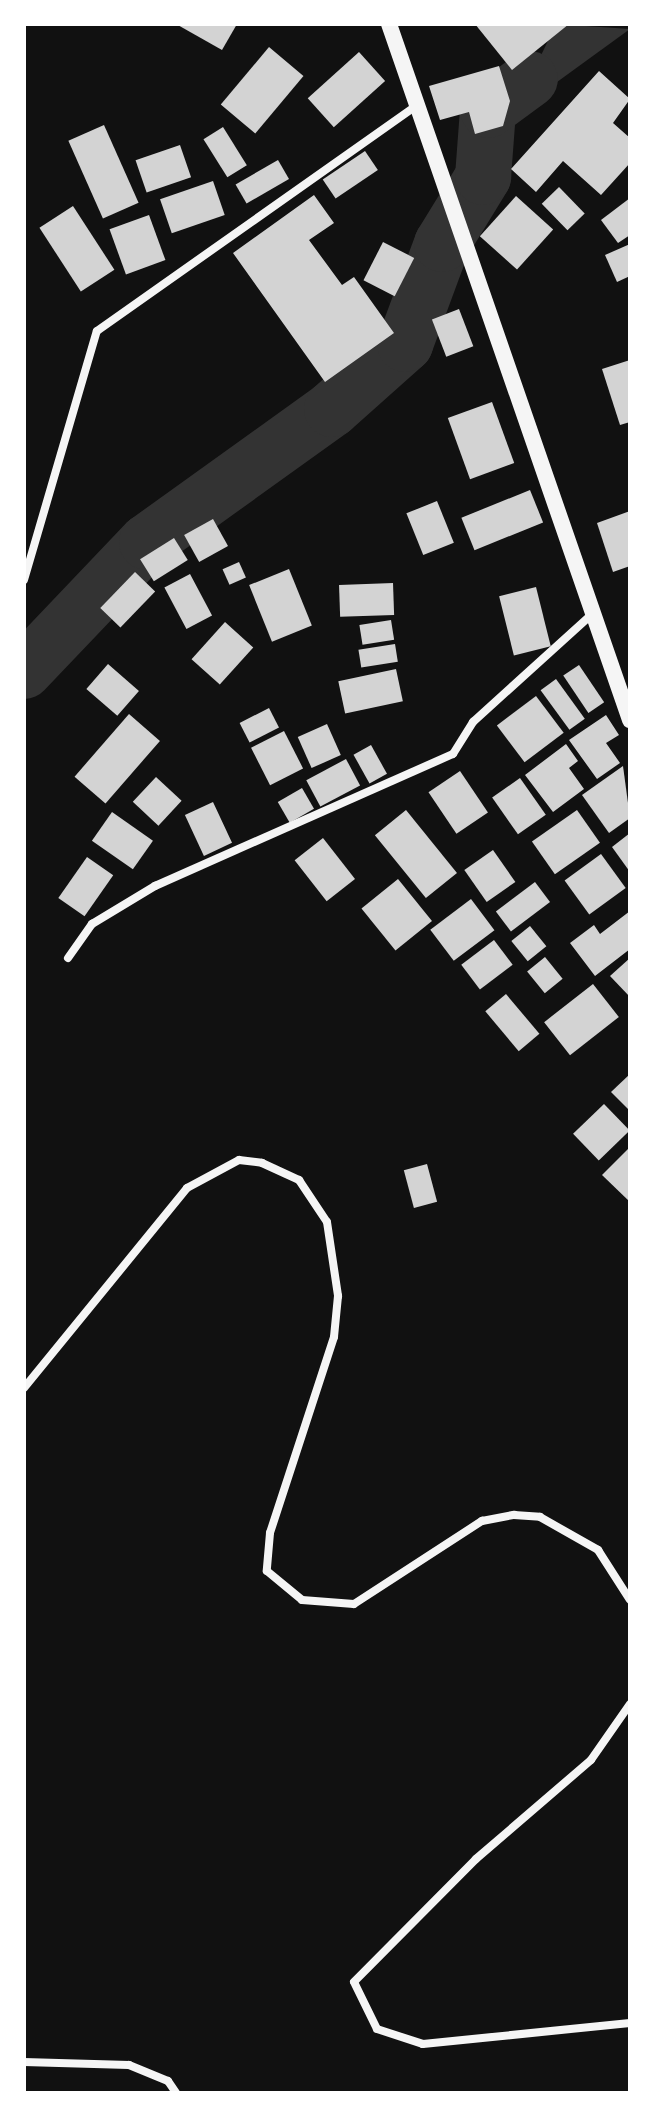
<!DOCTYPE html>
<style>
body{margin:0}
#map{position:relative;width:654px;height:2117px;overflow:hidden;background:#111;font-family:Raleway,sans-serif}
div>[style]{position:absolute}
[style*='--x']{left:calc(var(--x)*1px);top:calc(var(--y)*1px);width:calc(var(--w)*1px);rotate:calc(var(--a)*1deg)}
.water>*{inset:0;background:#333}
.river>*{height:56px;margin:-28px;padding:0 28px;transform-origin:28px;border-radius:28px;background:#333}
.building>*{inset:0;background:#d3d3d3;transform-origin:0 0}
.minor>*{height:8px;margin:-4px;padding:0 4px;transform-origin:4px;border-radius:4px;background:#f5f5f5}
.secondary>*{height:16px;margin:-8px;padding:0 8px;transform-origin:8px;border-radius:8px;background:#f5f5f5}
span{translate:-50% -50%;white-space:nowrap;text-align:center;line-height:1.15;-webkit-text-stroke:6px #fff;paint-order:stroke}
.frame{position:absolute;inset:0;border:26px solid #fff;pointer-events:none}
</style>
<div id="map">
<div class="water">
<i style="clip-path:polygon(556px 24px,630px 29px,513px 114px)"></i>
</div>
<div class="river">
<i style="--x:24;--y:671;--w:178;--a:-46.4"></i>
<i style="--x:147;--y:542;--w:228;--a:-35.7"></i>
<i style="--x:332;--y:409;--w:98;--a:-41.7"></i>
<i style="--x:405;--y:344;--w:107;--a:-69.7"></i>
<i style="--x:442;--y:244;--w:79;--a:-58.5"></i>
<i style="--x:483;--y:177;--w:67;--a:-85.7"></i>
<i style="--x:488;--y:110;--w:52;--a:-36.4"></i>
</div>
<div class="building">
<i style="clip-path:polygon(176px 24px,237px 24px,222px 50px)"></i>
<i style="clip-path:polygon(475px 24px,569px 24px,512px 70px)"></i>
<i style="left:269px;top:47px;width:45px;height:75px;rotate:40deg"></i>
<i style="left:359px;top:52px;width:39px;height:69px;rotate:48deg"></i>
<i style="clip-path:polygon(499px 66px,510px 101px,503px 126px,475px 134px,469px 112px,440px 120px,429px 86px)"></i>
<i style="clip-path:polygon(599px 71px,630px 99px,613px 123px,630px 138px,630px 163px,601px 195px,563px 161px,536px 192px,511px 169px)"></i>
<i style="left:104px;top:125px;width:85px;height:39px;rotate:66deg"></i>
<i style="left:223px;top:127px;width:45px;height:23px;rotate:58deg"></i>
<i style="left:180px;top:145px;width:34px;height:47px;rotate:71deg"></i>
<i style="left:365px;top:151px;width:23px;height:51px;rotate:56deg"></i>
<i style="left:278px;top:160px;width:22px;height:49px;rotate:60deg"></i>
<i style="left:213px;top:181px;width:36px;height:56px;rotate:71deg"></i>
<i style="left:559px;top:187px;width:37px;height:24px;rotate:46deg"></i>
<i style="clip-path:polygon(314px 195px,334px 223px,309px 240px,342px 285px,354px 277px,394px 333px,325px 382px,233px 253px)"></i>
<i style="left:516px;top:196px;width:50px;height:54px;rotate:42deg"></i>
<i style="clip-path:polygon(630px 198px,630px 235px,618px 243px,601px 220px)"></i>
<i style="left:73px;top:206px;width:76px;height:40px;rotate:57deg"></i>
<i style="left:149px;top:215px;width:48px;height:42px;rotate:70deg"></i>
<i style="left:383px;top:242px;width:35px;height:43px;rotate:27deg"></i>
<i style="clip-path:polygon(630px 244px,630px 276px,617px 282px,605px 255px)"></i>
<i style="left:459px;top:309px;width:40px;height:29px;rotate:69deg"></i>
<i style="clip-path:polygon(630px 360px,630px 422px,620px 425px,602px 369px)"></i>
<i style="left:492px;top:402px;width:65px;height:47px;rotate:70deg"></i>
<i style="left:530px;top:490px;width:35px;height:74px;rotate:68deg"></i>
<i style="left:437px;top:501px;width:45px;height:33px;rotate:68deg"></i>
<i style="clip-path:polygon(630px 511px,630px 566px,613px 572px,597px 523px)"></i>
<i style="left:213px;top:519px;width:31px;height:33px;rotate:61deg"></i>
<i style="left:174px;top:538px;width:26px;height:40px;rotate:58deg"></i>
<i style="left:239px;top:562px;width:17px;height:18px;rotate:66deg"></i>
<i style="left:289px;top:569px;width:61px;height:43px;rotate:68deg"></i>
<i style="left:135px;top:572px;width:28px;height:50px;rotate:44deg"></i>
<i style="left:190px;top:574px;width:47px;height:29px;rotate:62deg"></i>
<i style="left:393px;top:583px;width:32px;height:54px;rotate:88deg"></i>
<i style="left:536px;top:587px;width:61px;height:38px;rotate:76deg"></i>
<i style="left:391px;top:620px;width:20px;height:32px;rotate:81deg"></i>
<i style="left:225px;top:622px;width:38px;height:50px;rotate:42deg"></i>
<i style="left:395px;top:644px;width:18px;height:37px;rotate:81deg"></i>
<i style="left:108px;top:664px;width:41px;height:33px;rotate:41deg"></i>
<i style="left:579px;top:665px;width:45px;height:19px;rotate:56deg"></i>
<i style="left:396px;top:669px;width:33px;height:59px;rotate:78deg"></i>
<i style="left:556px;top:679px;width:49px;height:19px;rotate:54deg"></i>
<i style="left:536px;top:696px;width:46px;height:49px;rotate:53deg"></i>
<i style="left:269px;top:708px;width:22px;height:33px;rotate:63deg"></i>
<i style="left:129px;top:714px;width:41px;height:83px;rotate:41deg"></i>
<i style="clip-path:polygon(606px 715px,619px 735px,606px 743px,620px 763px,597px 779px,569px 740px)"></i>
<i style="left:327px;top:724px;width:34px;height:32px;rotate:66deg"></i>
<i style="left:284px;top:731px;width:42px;height:37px;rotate:63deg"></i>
<i style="clip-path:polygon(566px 744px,578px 761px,569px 768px,584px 789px,553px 812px,525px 775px)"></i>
<i style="left:371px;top:745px;width:33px;height:20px;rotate:61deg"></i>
<i style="left:346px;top:759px;width:30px;height:45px;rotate:62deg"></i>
<i style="clip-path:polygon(623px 766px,630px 818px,609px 833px,582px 795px)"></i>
<i style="left:460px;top:771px;width:50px;height:38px;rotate:56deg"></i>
<i style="left:156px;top:777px;width:35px;height:34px;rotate:43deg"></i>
<i style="left:520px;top:778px;width:45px;height:34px;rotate:55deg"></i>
<i style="left:302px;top:788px;width:24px;height:28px;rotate:60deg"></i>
<i style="left:213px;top:802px;width:45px;height:31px;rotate:65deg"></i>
<i style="left:406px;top:810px;width:81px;height:40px;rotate:51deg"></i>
<i style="left:577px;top:810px;width:40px;height:55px;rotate:55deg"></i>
<i style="left:112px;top:812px;width:50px;height:35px;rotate:35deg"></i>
<i style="clip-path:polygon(630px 833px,630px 872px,612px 847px)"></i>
<i style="left:323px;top:838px;width:52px;height:36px;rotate:52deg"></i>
<i style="left:493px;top:850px;width:39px;height:35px;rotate:55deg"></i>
<i style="left:601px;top:854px;width:42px;height:45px;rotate:54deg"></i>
<i style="left:87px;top:857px;width:32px;height:50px;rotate:35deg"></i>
<i style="left:398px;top:879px;width:54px;height:47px;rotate:51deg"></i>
<i style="left:535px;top:882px;width:25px;height:49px;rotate:53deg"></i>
<i style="left:471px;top:899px;width:39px;height:51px;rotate:53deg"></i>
<i style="clip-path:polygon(630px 911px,630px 949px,595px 976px,570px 943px,594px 925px,600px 934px)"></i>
<i style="left:530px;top:926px;width:26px;height:24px;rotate:51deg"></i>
<i style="left:494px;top:940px;width:31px;height:41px;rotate:53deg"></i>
<i style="left:545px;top:957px;width:28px;height:23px;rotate:51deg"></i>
<i style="clip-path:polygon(630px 958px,630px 997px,610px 976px)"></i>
<i style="left:593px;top:984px;width:42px;height:62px;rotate:52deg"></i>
<i style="left:506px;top:994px;width:52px;height:27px;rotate:50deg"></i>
<i style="clip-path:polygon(630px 1074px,630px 1111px,611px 1092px)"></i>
<i style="left:604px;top:1104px;width:37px;height:43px;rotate:46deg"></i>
<i style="clip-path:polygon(630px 1147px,630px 1202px,602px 1175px)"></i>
<i style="left:427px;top:1164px;width:39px;height:24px;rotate:75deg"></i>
</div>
<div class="minor">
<i style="--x:24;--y:580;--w:259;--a:-73.7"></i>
<i style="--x:97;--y:331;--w:392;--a:-35.2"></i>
<i style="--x:68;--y:958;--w:42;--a:-54.8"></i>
<i style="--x:92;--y:924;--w:74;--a:-31.1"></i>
<i style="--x:155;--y:886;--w:326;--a:-23.9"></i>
<i style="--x:453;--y:754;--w:38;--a:-58"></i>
<i style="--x:473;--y:722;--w:162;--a:-42.2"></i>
<i style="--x:24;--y:1388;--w:258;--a:-50.8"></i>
<i style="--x:187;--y:1188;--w:59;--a:-28.3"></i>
<i style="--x:239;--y:1160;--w:23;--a:7"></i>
<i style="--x:262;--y:1163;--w:41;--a:24.7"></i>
<i style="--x:299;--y:1180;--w:50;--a:56.3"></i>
<i style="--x:327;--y:1222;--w:75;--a:81.5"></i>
<i style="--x:338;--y:1296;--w:41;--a:95.6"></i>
<i style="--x:334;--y:1337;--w:206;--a:108.1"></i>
<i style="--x:270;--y:1533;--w:38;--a:95"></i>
<i style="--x:267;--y:1571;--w:45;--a:39.6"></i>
<i style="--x:302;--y:1600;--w:52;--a:4.4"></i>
<i style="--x:354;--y:1604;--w:153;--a:-33"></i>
<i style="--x:482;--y:1521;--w:33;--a:-11"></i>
<i style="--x:514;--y:1515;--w:26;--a:4"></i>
<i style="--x:540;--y:1517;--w:67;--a:29.6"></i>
<i style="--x:598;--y:1550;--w:59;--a:57.4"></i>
<i style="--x:630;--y:1704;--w:68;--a:124.9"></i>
<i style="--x:591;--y:1760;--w:152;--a:139.3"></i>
<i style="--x:476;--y:1859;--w:173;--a:134.8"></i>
<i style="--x:354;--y:1982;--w:52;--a:63.9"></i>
<i style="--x:377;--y:2029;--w:48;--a:18.1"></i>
<i style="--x:423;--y:2044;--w:208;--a:-5.8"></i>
<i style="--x:24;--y:2062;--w:105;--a:1.6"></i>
<i style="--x:129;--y:2065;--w:42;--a:22.3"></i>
<i style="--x:168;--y:2081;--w:14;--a:56"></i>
</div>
<div class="secondary">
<i style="--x:389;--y:24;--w:737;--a:70.9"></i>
</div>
<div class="frame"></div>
</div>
